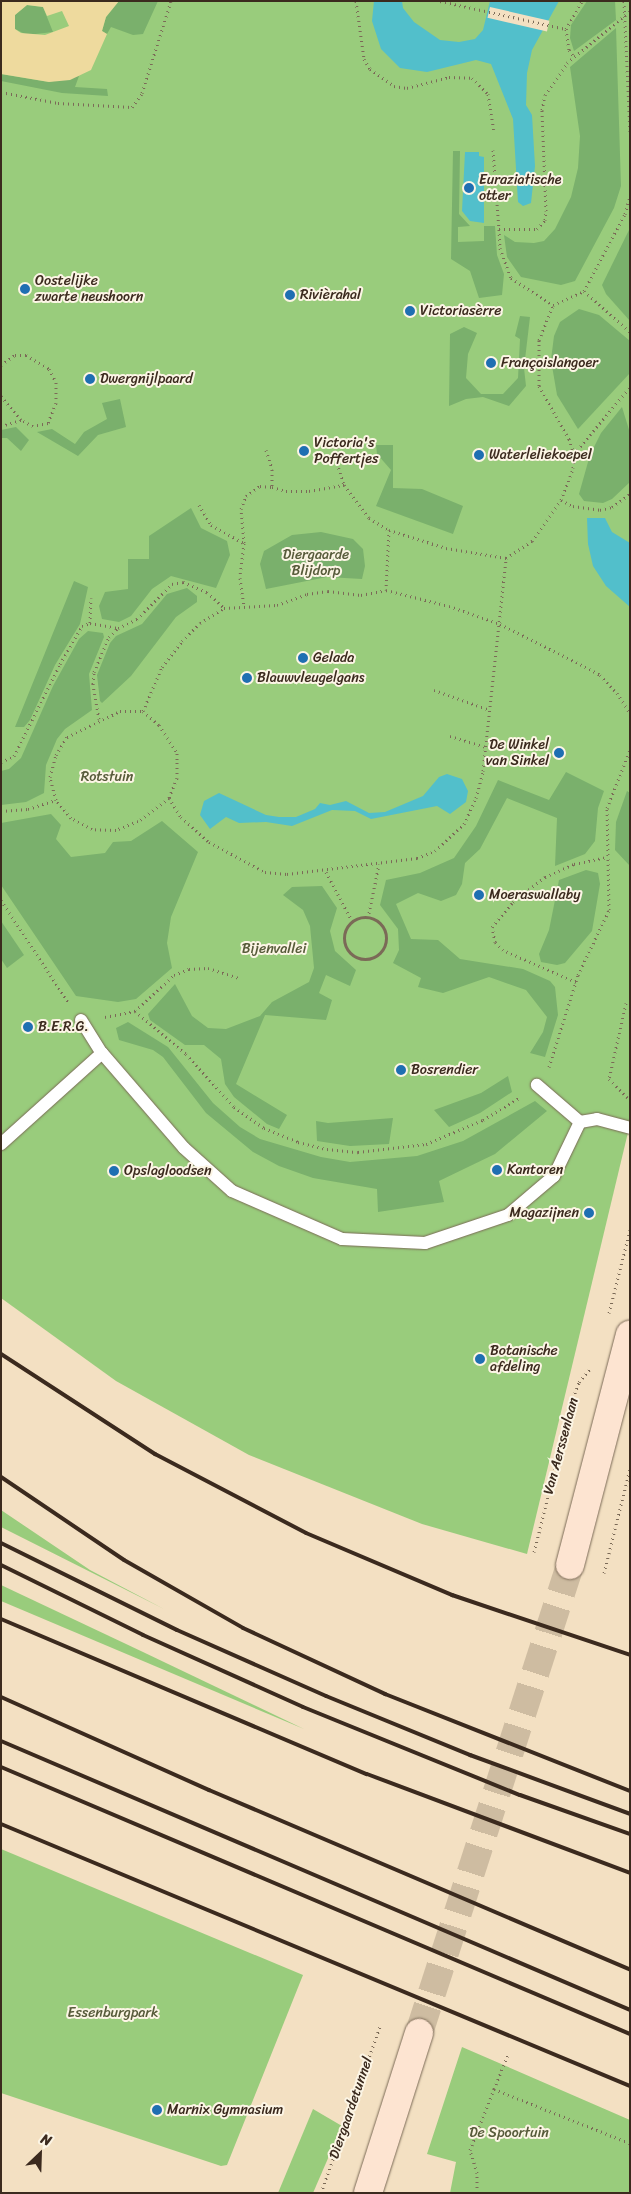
<!DOCTYPE html>
<meta charset="utf-8">
<style>
body{margin:0}
#map{position:relative;width:631px;height:2194px;overflow:hidden;background:#f3e0c2;font-family:Sriracha,sans-serif}
div>[style]{position:absolute}
[style*='--x']{left:calc(var(--x)*1px);top:calc(var(--y)*1px);width:calc(var(--w)*1px);rotate:calc(var(--a)*1deg)}
.green>*{inset:0;background:#99cc7c}
.forest>*{inset:0;background:#7ab06c}
.sand>*{inset:0;background:#eeda9e}
.water>*{inset:0;background:#52bfcb}
.pier>*{inset:0;background:#f3e0c2;transform-origin:0 0}
.secondary-tunnel>*{height:28px;margin-top:-14px;transform-origin:0;background:repeating-linear-gradient(90deg,#cebca1 0 28px,transparent 0 42px)}
.path>*{height:3px;margin-top:-1.5px;transform-origin:0;background:repeating-linear-gradient(90deg,#7b6a57 0 1px,transparent 0 5px)}
.path>.ring{margin:-1.5px;padding:0;box-sizing:content-box;background:none;border:3px solid #7b6a57;border-radius:50%}
.roads{filter:drop-shadow(0 0 1px #7b6a57) drop-shadow(0 0 1px #7b6a57)}
.lane>*{height:12px;margin:-6px;padding:0 6px;transform-origin:6px;border-radius:6px;background:#fff}
.secondary>*{height:28px;margin:-14px;padding:0 14px;transform-origin:14px;border-radius:14px;background:#fde4d1}
.rail>*{height:4px;margin:-2px;padding:0 2px;transform-origin:2px;border-radius:2px;background:#3b2a1e}
.dots>*{width:14px;height:14px;translate:-50% -50%;box-sizing:border-box;border:2px solid #fcf5e5;border-radius:50%}
span{translate:-50% -50%;white-space:nowrap;text-align:center;line-height:1.15;-webkit-text-stroke:4px #fcf5e5;paint-order:stroke}
.poi-label{font-size:14px;color:#3b2a1e}
.left{translate:0 -50%;text-align:left}
.right{translate:-100% -50%;text-align:right}
.park-label{font-size:14px;color:#575b3a}
.street-label{font-size:14px;color:#3b2a1e}
.frame{position:absolute;inset:0;border:2px solid #3b2a1e;pointer-events:none}
.north{position:absolute;left:15px;top:2129px;width:50px;height:50px;-webkit-text-stroke:4px #fcf5e5;paint-order:stroke;rotate:24deg;font-size:14px;font-weight:700;line-height:20px;text-align:center;color:#3b2a1e}
.north::after{content:'';display:block;margin:auto;width:18px;height:22px;background:#3b2a1e;clip-path:polygon(50% 0,100% 100%,50% 72%,0 100%)}
</style>
<div id="map">
<div class="green">
<i style="clip-path:polygon(1px 1px,630px 1px,630px 1124px,527px 1554px,422px 1524px,249px 1455px,116px 1381px,1px 1298px)"></i>
<i style="clip-path:polygon(1px 1510px,90px 1570px,164px 1609px,1px 1527px)"></i>
<i style="clip-path:polygon(1px 1585px,143px 1652px,304px 1729px,1px 1601px)"></i>
<i style="clip-path:polygon(1px 1849px,303px 1975px,227px 2165px,221px 2166px,1px 2093px)"></i>
<i style="clip-path:polygon(462px 2047px,630px 2120px,630px 2193px,450px 2193px,456px 2162px,427px 2154px)"></i>
<i style="clip-path:polygon(313px 2109px,342px 2126px,313px 2193px,278px 2193px)"></i>
</div>
<div class="forest">
<i style="clip-path:polygon(119px 1px,158px 1px,143px 34px,133px 35px,111px 27px,107px 34px,102px 31px,106px 17px)"></i>
<i style="clip-path:polygon(587px 1px,615px 1px,616px 20px,574px 51px,570px 38px,571px 25px)"></i>
<i style="clip-path:polygon(27px 5px,43px 7px,53px 32px,27px 35px,15px 29px,15px 15px)"></i>
<i style="clip-path:polygon(616px 28px,621px 186px,614px 208px,575px 281px,561px 285px,521px 277px,507px 257px,504px 235px,515px 242px,534px 243px,544px 241px,555px 229px,571px 197px,578px 168px,580px 136px,570px 67px)"></i>
<i style="clip-path:polygon(1px 74px,49px 82px,79px 76px,75px 87px,107px 89px,108px 96px,62px 93px,1px 81px)"></i>
<i style="clip-path:polygon(453px 151px,460px 151px,459px 214px,470px 226px,458px 227px,458px 242px,484px 241px,484px 226px,495px 226px,497px 255px,504px 274px,502px 295px,479px 298px,470px 271px,451px 259px)"></i>
<i style="clip-path:polygon(630px 228px,630px 321px,606px 294px,602px 285px)"></i>
<i style="clip-path:polygon(579px 309px,599px 315px,630px 341px,630px 373px,578px 429px,557px 395px,551px 360px,554px 336px,560px 322px)"></i>
<i style="clip-path:polygon(520px 316px,530px 317px,524px 368px,526px 386px,509px 406px,483px 397px,466px 399px,449px 406px,450px 334px,464px 327px,477px 333px,468px 354px,466px 378px,481px 394px,503px 394px,518px 378px,520px 339px,515px 336px)"></i>
<i style="clip-path:polygon(120px 399px,126px 427px,98px 435px,78px 456px,37px 432px,52px 429px,75px 444px,84px 432px,107px 419px,102px 403px)"></i>
<i style="clip-path:polygon(622px 407px,630px 433px,630px 482px,612px 499px,603px 503px,584px 501px,579px 494px,590px 455px,601px 433px)"></i>
<i style="clip-path:polygon(16px 427px,29px 440px,21px 451px,7px 438px,1px 438px,1px 430px)"></i>
<i style="clip-path:polygon(376px 445px,393px 445px,393px 488px,422px 489px,463px 506px,453px 534px,376px 506px,391px 470px,377px 454px)"></i>
<i style="clip-path:polygon(191px 508px,201px 528px,227px 541px,230px 555px,216px 588px,171px 576px,152px 589px,131px 616px,119px 622px,102px 619px,99px 606px,105px 592px,128px 589px,128px 559px,149px 559px,149px 536px)"></i>
<i style="clip-path:polygon(321px 532px,353px 539px,363px 549px,365px 566px,362px 579px,327px 577px,266px 589px,260px 564px,264px 551px,292px 535px)"></i>
<i style="clip-path:polygon(74px 581px,88px 587px,80px 624px,55px 665px,30px 720px,24px 727px,15px 727px)"></i>
<i style="clip-path:polygon(187px 588px,197px 596px,197px 602px,176px 617px,131px 676px,102px 703px,100px 701px,97px 675px,110px 643px,116px 636px,142px 624px,167px 594px)"></i>
<i style="clip-path:polygon(88px 631px,103px 633px,104px 637px,89px 674px,92px 710px,65px 729px,57px 739px,46px 765px,44px 793px,26px 802px,1px 805px,1px 771px,9px 769px,21px 758px,53px 686px,79px 639px)"></i>
<i style="clip-path:polygon(566px 772px,604px 791px,598px 808px,595px 841px,585px 854px,555px 866px,557px 818px,507px 798px,480px 849px,465px 863px,462px 884px,456px 895px,441px 901px,418px 893px,396px 904px,411px 939px,438px 940px,460px 959px,523px 969px,550px 981px,555px 987px,558px 1015px,545px 1057px,530px 1053px,543px 1032px,547px 1017px,526px 990px,489px 977px,443px 993px,418px 987px,421px 978px,393px 963px,399px 950px,398px 929px,380px 905px,386px 880px,420px 873px,454px 858px,476px 826px,498px 780px,549px 800px)"></i>
<i style="clip-path:polygon(627px 791px,630px 793px,630px 866px,615px 850px,616px 822px)"></i>
<i style="clip-path:polygon(51px 814px,61px 825px,56px 839px,71px 857px,105px 853px,113px 842px,131px 841px,162px 821px,198px 852px,171px 917px,167px 943px,172px 968px,136px 999px,118px 1002px,76px 996px,1px 885px,1px 823px)"></i>
<i style="clip-path:polygon(586px 870px,598px 873px,600px 884px,592px 931px,565px 963px,557px 965px,541px 962px,539px 954px,549px 930px,559px 880px)"></i>
<i style="clip-path:polygon(322px 886px,337px 908px,330px 931px,335px 951px,356px 970px,350px 986px,326px 975px,319px 993px,332px 1000px,326px 1020px,265px 1015px,236px 1084px,287px 1115px,279px 1129px,267px 1124px,234px 1097px,225px 1084px,221px 1059px,204px 1045px,185px 1045px,150px 1020px,148px 1014px,175px 984px,192px 1016px,208px 1028px,226px 1029px,260px 1016px,272px 1002px,309px 982px,314px 968px,310px 926px,303px 910px,283px 895px,292px 887px)"></i>
<i style="clip-path:polygon(1px 921px,24px 955px,7px 968px,1px 959px)"></i>
<i style="clip-path:polygon(128px 1022px,168px 1047px,213px 1103px,240px 1127px,260px 1139px,321px 1157px,350px 1162px,417px 1156px,463px 1141px,535px 1101px,547px 1111px,495px 1154px,439px 1181px,444px 1202px,378px 1212px,377px 1189px,313px 1178px,279px 1166px,253px 1152px,206px 1113px,163px 1057px,153px 1050px,119px 1040px,116px 1028px)"></i>
<i style="clip-path:polygon(508px 1076px,512px 1092px,480px 1113px,449px 1127px,434px 1110px,481px 1093px)"></i>
<i style="clip-path:polygon(393px 1118px,389px 1144px,350px 1146px,317px 1141px,316px 1121px,328px 1123px)"></i>
</div>
<div class="sand">
<i style="clip-path:polygon(evenodd,1px 1px,119px 1px,106px 17px,102px 31px,107px 34px,91px 70px,70px 80px,49px 82px,1px 74px,1px 1px,27px 5px,43px 7px,47px 16px,62px 11px,69px 26px,45px 35px,21px 33px,15px 29px,15px 15px,27px 5px)"></i>
</div>
<div class="water">
<i style="clip-path:polygon(374px 1px,402px 1px,403px 8px,414px 22px,440px 40px,459px 42px,475px 39px,483px 30px,490px 1px,559px 1px,532px 50px,527px 73px,526px 105px,532px 115px,535px 166px,531px 203px,523px 206px,518px 202px,513px 119px,491px 64px,476px 60px,427px 72px,400px 68px,381px 49px,372px 21px)"></i>
<i style="clip-path:polygon(465px 152px,479px 152px,479px 156px,484px 157px,484px 223px,470px 221px,462px 211px)"></i>
<i style="clip-path:polygon(587px 518px,605px 518px,612px 532px,630px 543px,630px 607px,606px 586px,593px 566px,588px 544px)"></i>
<i style="clip-path:polygon(447px 774px,462px 779px,468px 791px,466px 802px,450px 814px,437px 806px,371px 819px,355px 811px,332px 810px,292px 826px,266px 822px,239px 823px,226px 817px,210px 829px,200px 815px,204px 801px,219px 793px,266px 815px,279px 817px,296px 817px,315px 809px,320px 803px,330px 805px,346px 801px,369px 813px,385px 812px,423px 796px,439px 777px)"></i>
</div>
<div class="pier">
<i style="left:490px;top:7px;width:61px;height:11px;rotate:13deg"></i>
</div>
<div class="secondary-tunnel">
<i style="--x:419;--y:2033;--w:492;--a:-72.1"></i>
</div>
<div class="path">
<i style="--x:356;--y:1;--w:59;--a:82.1"></i>
<i style="--x:364;--y:59;--w:12;--a:59"></i>
<i style="--x:370;--y:69;--w:29;--a:35"></i>
<i style="--x:394;--y:86;--w:13;--a:9"></i>
<i style="--x:407;--y:88;--w:43;--a:-14.7"></i>
<i style="--x:449;--y:77;--w:23;--a:2"></i>
<i style="--x:472;--y:78;--w:23;--a:45"></i>
<i style="--x:488;--y:94;--w:36;--a:81"></i>
<i style="--x:440;--y:1;--w:129;--a:12.5"></i>
<i style="--x:566;--y:29;--w:32;--a:-60"></i>
<i style="--x:624;--y:1;--w:134;--a:87.4"></i>
<i style="--x:566;--y:29;--w:21;--a:82"></i>
<i style="--x:569;--y:50;--w:9;--a:54"></i>
<i style="--x:1;--y:92;--w:58;--a:10.9"></i>
<i style="--x:58;--y:103;--w:74;--a:3.1"></i>
<i style="--x:132;--y:107;--w:17;--a:-54"></i>
<i style="--x:142;--y:93;--w:96;--a:-72.5"></i>
<i style="--x:493;--y:150;--w:79;--a:85.7"></i>
<i style="--x:499;--y:229;--w:38;--a:0"></i>
<i style="--x:537;--y:229;--w:12;--a:-48"></i>
<i style="--x:545;--y:220;--w:9;--a:-84"></i>
<i style="--x:546;--y:211;--w:101;--a:-92.3"></i>
<i style="--x:542;--y:110;--w:15;--a:-79"></i>
<i style="--x:545;--y:95;--w:39;--a:-55"></i>
<i style="--x:567;--y:63;--w:82;--a:-39.5"></i>
<i style="--x:499;--y:229;--w:19;--a:87"></i>
<i style="--x:500;--y:248;--w:32;--a:70"></i>
<i style="--x:511;--y:278;--w:50;--a:32.7"></i>
<i style="--x:584;--y:291;--w:62;--a:41.7"></i>
<i style="--x:1;--y:365;--w:17;--a:-36"></i>
<i style="--x:15;--y:355;--w:11;--a:0"></i>
<i style="--x:26;--y:355;--w:27;--a:31"></i>
<i style="--x:49;--y:369;--w:15;--a:62"></i>
<i style="--x:56;--y:382;--w:21;--a:90"></i>
<i style="--x:56;--y:403;--w:22;--a:112"></i>
<i style="--x:48;--y:423;--w:15;--a:169"></i>
<i style="--x:33;--y:426;--w:13;--a:-153"></i>
<i style="--x:1;--y:396;--w:31;--a:50"></i>
<i style="--x:21;--y:420;--w:21;--a:163"></i>
<i style="--x:337;--y:442;--w:21;--a:90"></i>
<i style="--x:337;--y:463;--w:23;--a:72"></i>
<i style="--x:344;--y:485;--w:41;--a:52.9"></i>
<i style="--x:369;--y:518;--w:23;--a:31"></i>
<i style="--x:389;--y:530;--w:60;--a:92.9"></i>
<i style="--x:266;--y:450;--w:20;--a:72"></i>
<i style="--x:272;--y:469;--w:18;--a:90"></i>
<i style="--x:272;--y:487;--w:15;--a:16"></i>
<i style="--x:286;--y:491;--w:23;--a:0"></i>
<i style="--x:309;--y:491;--w:36;--a:-10"></i>
<i style="--x:574;--y:454;--w:87;--a:-50.1"></i>
<i style="--x:561;--y:500;--w:13;--a:27"></i>
<i style="--x:573;--y:506;--w:27;--a:8"></i>
<i style="--x:600;--y:510;--w:12;--a:-14"></i>
<i style="--x:612;--y:507;--w:22;--a:-36"></i>
<i style="--x:199;--y:505;--w:23;--a:59"></i>
<i style="--x:211;--y:525;--w:38;--a:29"></i>
<i style="--x:244;--y:543;--w:35;--a:97"></i>
<i style="--x:240;--y:578;--w:27;--a:82"></i>
<i style="--x:389;--y:530;--w:60;--a:17.5"></i>
<i style="--x:446;--y:548;--w:61;--a:9.5"></i>
<i style="--x:244;--y:543;--w:34;--a:-95"></i>
<i style="--x:241;--y:509;--w:14;--a:-69"></i>
<i style="--x:246;--y:496;--w:17;--a:-36"></i>
<i style="--x:260;--y:486;--w:12;--a:5"></i>
<i style="--x:90;--y:623;--w:28;--a:10"></i>
<i style="--x:118;--y:628;--w:21;--a:-25"></i>
<i style="--x:137;--y:619;--w:49;--a:-45"></i>
<i style="--x:172;--y:584;--w:11;--a:-10"></i>
<i style="--x:183;--y:582;--w:26;--a:23"></i>
<i style="--x:207;--y:592;--w:23;--a:43"></i>
<i style="--x:434;--y:690;--w:59;--a:19.7"></i>
<i style="--x:120;--y:711;--w:23;--a:0"></i>
<i style="--x:143;--y:711;--w:21;--a:41"></i>
<i style="--x:159;--y:725;--w:33;--a:57"></i>
<i style="--x:177;--y:753;--w:25;--a:90"></i>
<i style="--x:177;--y:778;--w:22;--a:112"></i>
<i style="--x:169;--y:798;--w:39;--a:143"></i>
<i style="--x:138;--y:821;--w:24;--a:158"></i>
<i style="--x:116;--y:830;--w:24;--a:-178"></i>
<i style="--x:92;--y:829;--w:24;--a:-152"></i>
<i style="--x:71;--y:818;--w:23;--a:-130"></i>
<i style="--x:56;--y:800;--w:24;--a:-105"></i>
<i style="--x:50;--y:777;--w:23;--a:-75"></i>
<i style="--x:56;--y:755;--w:21;--a:-59"></i>
<i style="--x:67;--y:737;--w:59;--a:-26.1"></i>
<i style="--x:143;--y:711;--w:48;--a:-66.6"></i>
<i style="--x:162;--y:667;--w:33;--a:-52"></i>
<i style="--x:182;--y:641;--w:25;--a:-45"></i>
<i style="--x:200;--y:623;--w:28;--a:-32"></i>
<i style="--x:224;--y:608;--w:53;--a:-3.2"></i>
<i style="--x:277;--y:605;--w:32;--a:-20"></i>
<i style="--x:307;--y:594;--w:21;--a:-8"></i>
<i style="--x:328;--y:591;--w:33;--a:7"></i>
<i style="--x:361;--y:595;--w:25;--a:-11"></i>
<i style="--x:386;--y:590;--w:65;--a:14.3"></i>
<i style="--x:449;--y:606;--w:54;--a:19.4"></i>
<i style="--x:500;--y:624;--w:85;--a:26.6"></i>
<i style="--x:576;--y:662;--w:27;--a:28"></i>
<i style="--x:600;--y:675;--w:25;--a:47"></i>
<i style="--x:617;--y:693;--w:24;--a:57"></i>
<i style="--x:99;--y:719;--w:36;--a:-100"></i>
<i style="--x:93;--y:684;--w:12;--a:-85"></i>
<i style="--x:94;--y:672;--w:38;--a:-67"></i>
<i style="--x:109;--y:637;--w:13;--a:-45"></i>
<i style="--x:450;--y:736;--w:38;--a:17"></i>
<i style="--x:1;--y:762;--w:14;--a:-25"></i>
<i style="--x:14;--y:756;--w:103;--a:-63.4"></i>
<i style="--x:60;--y:664;--w:44;--a:-59.9"></i>
<i style="--x:82;--y:626;--w:9;--a:-21"></i>
<i style="--x:90;--y:623;--w:25;--a:-88"></i>
<i style="--x:169;--y:798;--w:22;--a:58"></i>
<i style="--x:181;--y:817;--w:38;--a:42"></i>
<i style="--x:209;--y:842;--w:64;--a:28.2"></i>
<i style="--x:265;--y:872;--w:22;--a:5"></i>
<i style="--x:287;--y:874;--w:131;--a:-7"></i>
<i style="--x:417;--y:858;--w:19;--a:-21"></i>
<i style="--x:435;--y:851;--w:40;--a:-43"></i>
<i style="--x:464;--y:824;--w:29;--a:-65"></i>
<i style="--x:476;--y:798;--w:28;--a:-75"></i>
<i style="--x:483;--y:771;--w:214;--a:-83.8"></i>
<i style="--x:506;--y:558;--w:31;--a:-33"></i>
<i style="--x:532;--y:541;--w:50;--a:-54.7"></i>
<i style="--x:561;--y:500;--w:34;--a:-69"></i>
<i style="--x:573;--y:468;--w:14;--a:-86"></i>
<i style="--x:574;--y:454;--w:16;--a:-108"></i>
<i style="--x:569;--y:439;--w:61;--a:-119.5"></i>
<i style="--x:539;--y:386;--w:46;--a:-90"></i>
<i style="--x:539;--y:340;--w:38;--a:-68"></i>
<i style="--x:553;--y:305;--w:34;--a:-24"></i>
<i style="--x:584;--y:291;--w:87;--a:-62"></i>
<i style="--x:625;--y:214;--w:19;--a:-74"></i>
<i style="--x:1;--y:811;--w:27;--a:-4"></i>
<i style="--x:28;--y:809;--w:29;--a:-18"></i>
<i style="--x:326;--y:872;--w:55;--a:62"></i>
<i style="--x:1;--y:900;--w:122;--a:56.7"></i>
<i class="ring" style="left:344px;top:917px;width:39px;height:39px"></i>
<i style="--x:368;--y:918;--w:55;--a:-78.5"></i>
<i style="--x:576;--y:982;--w:80;--a:-156.3"></i>
<i style="--x:503;--y:950;--w:11;--a:-135"></i>
<i style="--x:495;--y:942;--w:15;--a:-101"></i>
<i style="--x:492;--y:927;--w:33;--a:-50"></i>
<i style="--x:513;--y:902;--w:41;--a:-38"></i>
<i style="--x:545;--y:877;--w:32;--a:-24"></i>
<i style="--x:574;--y:864;--w:34;--a:-12"></i>
<i style="--x:626;--y:1003;--w:78;--a:102.6"></i>
<i style="--x:609;--y:1079;--w:30;--a:45"></i>
<i style="--x:135;--y:1011;--w:53;--a:-42.7"></i>
<i style="--x:174;--y:975;--w:16;--a:-22"></i>
<i style="--x:189;--y:969;--w:19;--a:-3"></i>
<i style="--x:208;--y:968;--w:33;--a:18"></i>
<i style="--x:105;--y:1017;--w:31;--a:-11"></i>
<i style="--x:135;--y:1011;--w:67;--a:40.1"></i>
<i style="--x:186;--y:1054;--w:72;--a:47.8"></i>
<i style="--x:234;--y:1107;--w:37;--a:35"></i>
<i style="--x:264;--y:1128;--w:37;--a:22"></i>
<i style="--x:298;--y:1142;--w:30;--a:14"></i>
<i style="--x:327;--y:1149;--w:31;--a:6"></i>
<i style="--x:358;--y:1152;--w:68;--a:-6.7"></i>
<i style="--x:426;--y:1144;--w:62;--a:-22.8"></i>
<i style="--x:483;--y:1120;--w:42;--a:-31.4"></i>
<i style="--x:549;--y:1067;--w:96;--a:-72.5"></i>
<i style="--x:578;--y:975;--w:72;--a:-64.5"></i>
<i style="--x:609;--y:910;--w:102;--a:-91.1"></i>
<i style="--x:607;--y:808;--w:62;--a:-68.4"></i>
<i style="--x:609;--y:1313;--w:86;--a:-75.8"></i>
<i style="--x:534;--y:1552;--w:159;--a:-75.8"></i>
<i style="--x:573;--y:1398;--w:17;--a:-69"></i>
<i style="--x:579;--y:1382;--w:17;--a:-50"></i>
<i style="--x:604;--y:1573;--w:107;--a:-76"></i>
<i style="--x:494;--y:2089;--w:37;--a:-68"></i>
<i style="--x:321;--y:2193;--w:179;--a:-70.5"></i>
<i style="--x:477;--y:2193;--w:20;--a:-90"></i>
<i style="--x:477;--y:2173;--w:24;--a:-107"></i>
<i style="--x:470;--y:2150;--w:66;--a:-68.5"></i>
<i style="--x:494;--y:2089;--w:146;--a:21.7"></i>
</div>
<div class="roads">
<div class="lane">
<i style="--x:81;--y:1020;--w:39;--a:58"></i>
<i style="--x:580;--y:1122;--w:17;--a:-10"></i>
<i style="--x:597;--y:1119;--w:34;--a:15"></i>
<i style="--x:1;--y:1144;--w:136;--a:-42"></i>
<i style="--x:102;--y:1053;--w:125;--a:49.2"></i>
<i style="--x:184;--y:1148;--w:64;--a:41.9"></i>
<i style="--x:232;--y:1191;--w:120;--a:23.6"></i>
<i style="--x:342;--y:1239;--w:83;--a:2.8"></i>
<i style="--x:425;--y:1243;--w:88;--a:-18.6"></i>
<i style="--x:508;--y:1215;--w:60;--a:-40.3"></i>
<i style="--x:554;--y:1176;--w:60;--a:-64.3"></i>
<i style="--x:580;--y:1122;--w:57;--a:-139.3"></i>
</div>
<div class="secondary">
<i style="--x:570;--y:1565;--w:238;--a:-75.4"></i>
<i style="--x:368;--y:2193;--w:168;--a:-72.3"></i>
</div>
</div>
<div class="rail">
<i style="--x:1;--y:1354;--w:184;--a:33"></i>
<i style="--x:155;--y:1454;--w:170;--a:27.6"></i>
<i style="--x:306;--y:1533;--w:159;--a:23"></i>
<i style="--x:452;--y:1595;--w:188;--a:18.6"></i>
<i style="--x:1;--y:1477;--w:148;--a:34"></i>
<i style="--x:124;--y:1560;--w:137;--a:29.7"></i>
<i style="--x:243;--y:1628;--w:157;--a:24.9"></i>
<i style="--x:385;--y:1694;--w:264;--a:21.6"></i>
<i style="--x:1;--y:1543;--w:196;--a:26.3"></i>
<i style="--x:177;--y:1630;--w:163;--a:23.9"></i>
<i style="--x:326;--y:1696;--w:156;--a:22.3"></i>
<i style="--x:470;--y:1755;--w:171;--a:20.2"></i>
<i style="--x:1;--y:1565;--w:158;--a:26.2"></i>
<i style="--x:143;--y:1635;--w:175;--a:24.2"></i>
<i style="--x:303;--y:1707;--w:234;--a:22.1"></i>
<i style="--x:520;--y:1795;--w:117;--a:19.5"></i>
<i style="--x:1;--y:1619;--w:397;--a:23"></i>
<i style="--x:367;--y:1774;--w:281;--a:20.6"></i>
<i style="--x:1;--y:1697;--w:228;--a:24.1"></i>
<i style="--x:209;--y:1790;--w:458;--a:23.1"></i>
<i style="--x:1;--y:1741;--w:684;--a:23.15"></i>
<i style="--x:1;--y:1767;--w:683;--a:23"></i>
<i style="--x:1;--y:1824;--w:681;--a:22.61"></i>
</div>
<div class="dots">
<i style="left:469px;top:188px;background:#1f6fb2"></i>
<i style="left:25px;top:289px;background:#1f6fb2"></i>
<i style="left:290px;top:295px;background:#1f6fb2"></i>
<i style="left:410px;top:311px;background:#1f6fb2"></i>
<i style="left:491px;top:363px;background:#1f6fb2"></i>
<i style="left:90px;top:379px;background:#1f6fb2"></i>
<i style="left:304px;top:451px;background:#1f6fb2"></i>
<i style="left:479px;top:455px;background:#1f6fb2"></i>
<i style="left:303px;top:658px;background:#1f6fb2"></i>
<i style="left:247px;top:678px;background:#1f6fb2"></i>
<i style="left:559px;top:753px;background:#1f6fb2"></i>
<i style="left:479px;top:895px;background:#1f6fb2"></i>
<i style="left:28px;top:1027px;background:#1f6fb2"></i>
<i style="left:401px;top:1070px;background:#1f6fb2"></i>
<i style="left:497px;top:1170px;background:#1f6fb2"></i>
<i style="left:114px;top:1171px;background:#1f6fb2"></i>
<i style="left:589px;top:1213px;background:#1f6fb2"></i>
<i style="left:480px;top:1359px;background:#1f6fb2"></i>
<i style="left:157px;top:2110px;background:#1f6fb2"></i>
</div>
<div class="poi-label">
<span class="left" style="left:479px;top:188px">Euraziatische<br>otter</span>
<span class="left" style="left:35px;top:289px">Oostelijke<br>zwarte neushoorn</span>
<span class="left" style="left:300px;top:295px">Rivièrahal</span>
<span class="left" style="left:420px;top:311px">Victoriasèrre</span>
<span class="left" style="left:501px;top:363px">Françoislangoer</span>
<span class="left" style="left:100px;top:379px">Dwergnijlpaard</span>
<span class="left" style="left:314px;top:451px">Victoria's<br>Poffertjes</span>
<span class="left" style="left:489px;top:455px">Waterleliekoepel</span>
<span class="left" style="left:313px;top:658px">Gelada</span>
<span class="left" style="left:257px;top:678px">Blauwvleugelgans</span>
<span class="right" style="left:549px;top:753px">De Winkel<br>van Sinkel</span>
<span class="left" style="left:489px;top:895px">Moeraswallaby</span>
<span class="left" style="left:38px;top:1027px">B.E.R.G.</span>
<span class="left" style="left:411px;top:1070px">Bosrendier</span>
<span class="left" style="left:507px;top:1170px">Kantoren</span>
<span class="left" style="left:124px;top:1171px">Opslagloodsen</span>
<span class="right" style="left:579px;top:1213px">Magazijnen</span>
<span class="left" style="left:490px;top:1359px">Botanische<br>afdeling</span>
<span class="left" style="left:167px;top:2110px">Marnix Gymnasium</span>
</div>
<div class="park-label">
<span style="left:316px;top:563px">Diergaarde<br>Blijdorp</span>
<span style="left:107px;top:777px">Rotstuin</span>
<span style="left:274px;top:949px">Bijenvallei</span>
<span style="left:113px;top:2013px">Essenburgpark</span>
<span style="left:509px;top:2133px">De Spoortuin</span>
</div>
<div class="street-label">
<span style="left:561px;top:1446px;rotate:-75deg">Van Aerssenlaan</span>
<span style="left:351px;top:2108px;rotate:-71deg">Diergaardetunnel</span>
</div>
<div class="frame"></div>
<div class="north">N</div>
</div>
